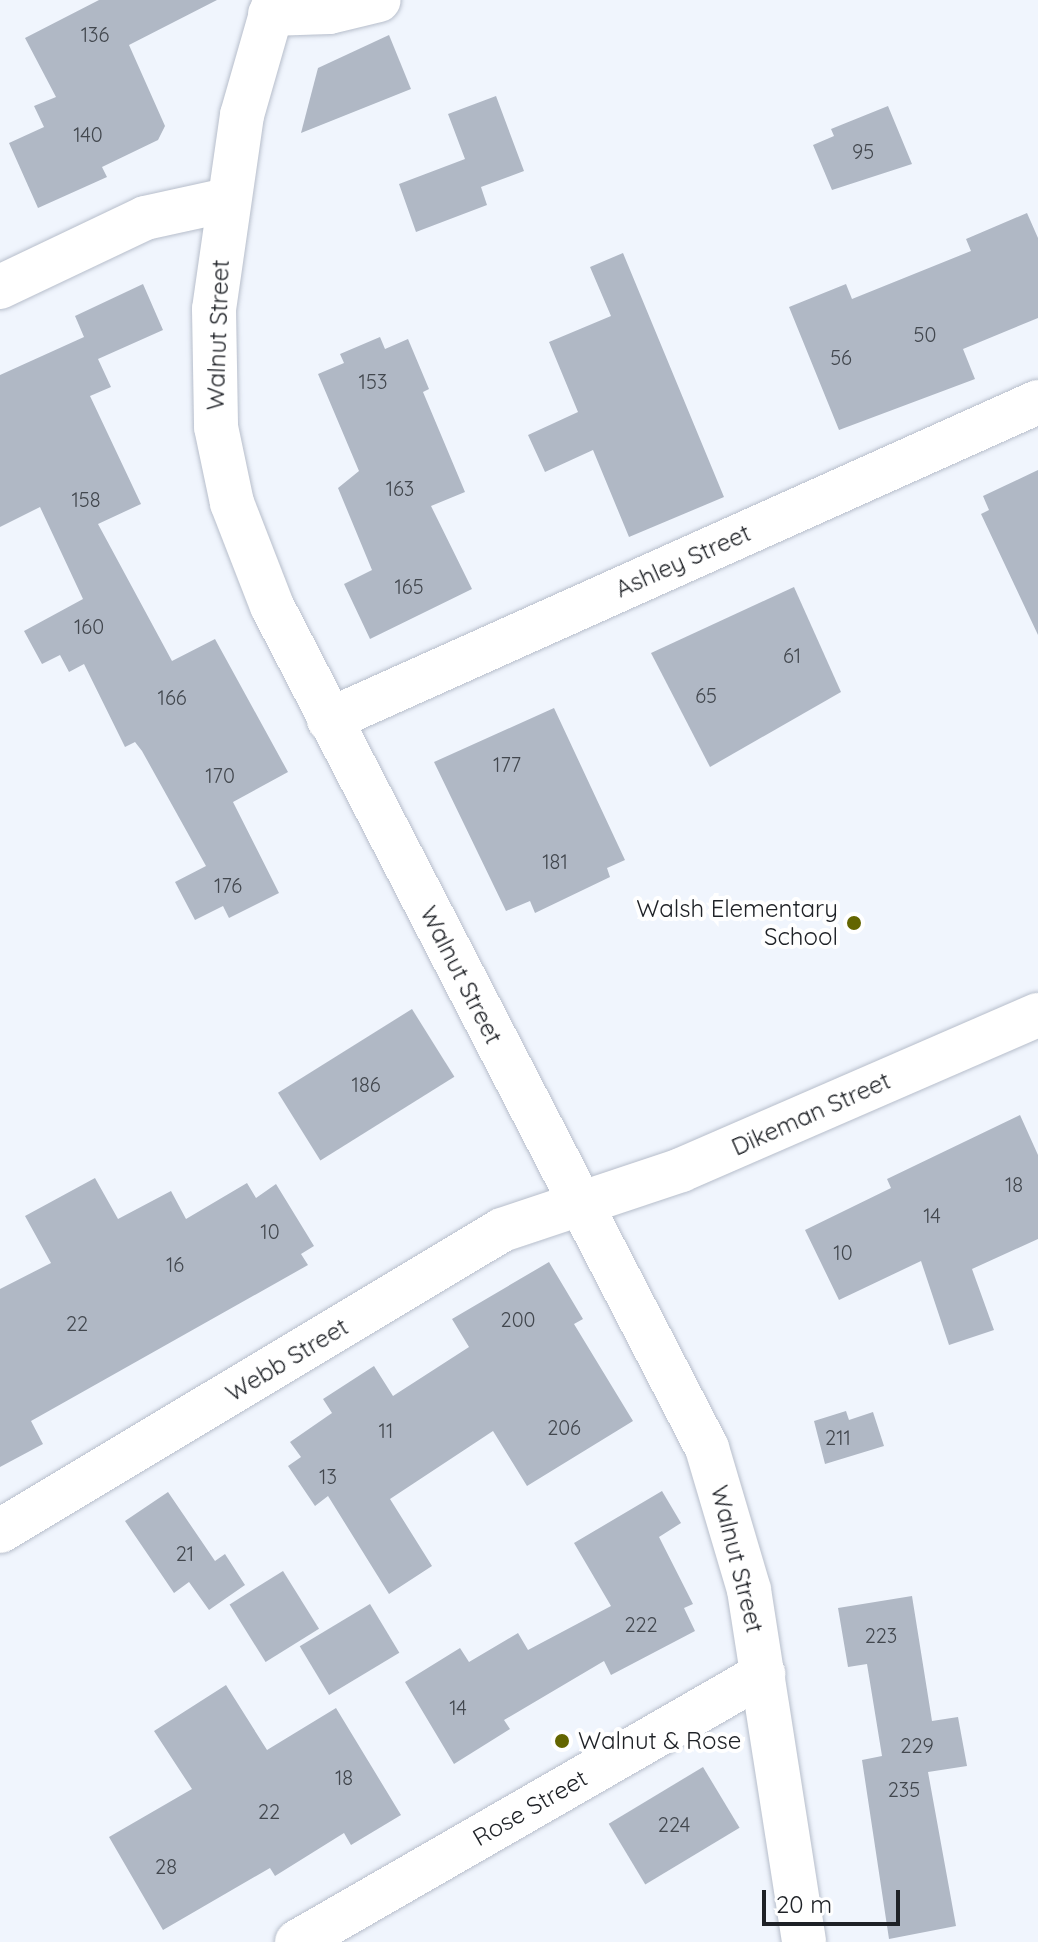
<!DOCTYPE html>
<style>
body{margin:0}
#map{position:relative;width:1038px;height:1942px;overflow:hidden;background:#f0f5fd;font-family:Quicksand,sans-serif}
div>[style]{position:absolute}
[style*='--x']{left:calc(var(--x)*1px);top:calc(var(--y)*1px);width:calc(var(--w)*1px);rotate:calc(var(--a)*1deg)}
.building>*{inset:0;background:#b0b8c5;transform-origin:0 0}
.roads{filter:drop-shadow(0 0 2px #b7becb) drop-shadow(0 0 2px #b7becb)}
.minor>*{height:44px;margin:-22px;padding:0 22px;transform-origin:22px;border-radius:22px;background:#fff}
.secondary>*{height:44px;margin:-22px;padding:0 22px;transform-origin:22px;border-radius:22px;background:#fff}
.dots>*{width:22px;height:22px;translate:-50% -50%;box-sizing:border-box;border:4px solid #fff;border-radius:50%}
span{translate:-50% -50%;white-space:nowrap;text-align:center;line-height:1.15;-webkit-text-stroke:8px #fff;paint-order:stroke}
.number-label{font-size:20px;color:#42474e}
.number-label span{-webkit-text-stroke-width:0}
.street-label{font-size:24px;color:#1e2126}
.poi-label{font-size:24px;color:#1e2126}
.right{translate:-100% -50%;text-align:right}
.left{translate:0 -50%;text-align:left}
.scale{position:absolute;left:762px;top:1890px;width:138px;height:36px;box-sizing:border-box;border:4px solid #1e2126;border-top:0;padding-left:10px;font-size:24px;line-height:28px;white-space:nowrap;color:#1e2126;-webkit-text-stroke:6px #fff;paint-order:stroke}
</style>
<div id="map">
<div class="building">
<i style="clip-path:polygon(99px 0,217px 0,129px 45px,165px 126px,158px 140px,102px 167px,107px 177px,38px 208px,9px 143px,44px 127px,34px 106px,56px 97px,25px 38px)"></i>
<i style="clip-path:polygon(389px 35px,411px 89px,301px 133px,318px 68px)"></i>
<i style="clip-path:polygon(496px 96px,524px 171px,481px 187px,487px 205px,416px 232px,399px 184px,465px 159px,448px 114px)"></i>
<i style="clip-path:polygon(888px 106px,912px 164px,832px 190px,813px 145px,834px 136px,831px 129px)"></i>
<i style="clip-path:polygon(1027px 213px,1038px 238px,1038px 318px,963px 349px,975px 379px,839px 430px,789px 307px,846px 284px,852px 299px,971px 251px,966px 239px)"></i>
<i style="clip-path:polygon(623px 253px,724px 497px,629px 537px,593px 450px,545px 472px,528px 435px,578px 412px,549px 342px,611px 316px,590px 267px)"></i>
<i style="clip-path:polygon(143px 284px,163px 330px,98px 359px,111px 387px,90px 396px,141px 504px,98px 524px,172px 661px,215px 639px,288px 772px,233px 802px,279px 893px,229px 918px,223px 906px,195px 920px,175px 882px,206px 866px,142px 751px,135px 742px,125px 747px,84px 664px,69px 672px,60px 655px,42px 664px,24px 631px,83px 599px,40px 507px,0 527px,0 375px,84px 337px,75px 316px)"></i>
<i style="clip-path:polygon(380px 337px,385px 349px,408px 339px,429px 389px,423px 392px,465px 492px,431px 506px,472px 589px,370px 639px,344px 584px,372px 570px,338px 488px,359px 471px,318px 374px,344px 363px,340px 354px)"></i>
<i style="clip-path:polygon(1038px 470px,1038px 635px,981px 514px,989px 510px,983px 496px)"></i>
<i style="clip-path:polygon(794px 587px,841px 692px,710px 767px,651px 653px)"></i>
<i style="clip-path:polygon(554px 708px,625px 860px,607px 868px,610px 877px,535px 913px,530px 901px,506px 911px,434px 762px)"></i>
<i style="left:412px;top:1009px;width:80px;height:158px;rotate:58deg"></i>
<i style="clip-path:polygon(1020px 1115px,1038px 1155px,1038px 1239px,972px 1269px,994px 1330px,949px 1345px,921px 1261px,839px 1300px,805px 1230px,891px 1188px,887px 1179px)"></i>
<i style="clip-path:polygon(95px 1178px,118px 1219px,171px 1191px,186px 1219px,247px 1183px,256px 1198px,276px 1184px,314px 1246px,301px 1254px,308px 1265px,31px 1421px,43px 1444px,0 1467px,0 1289px,51px 1263px,25px 1216px)"></i>
<i style="clip-path:polygon(549px 1262px,583px 1319px,574px 1324px,633px 1421px,527px 1486px,493px 1431px,390px 1499px,432px 1566px,389px 1594px,328px 1496px,315px 1506px,288px 1466px,301px 1457px,290px 1442px,332px 1413px,323px 1399px,374px 1366px,393px 1396px,469px 1347px,452px 1319px)"></i>
<i style="clip-path:polygon(846px 1411px,849px 1420px,873px 1412px,884px 1446px,825px 1464px,814px 1421px)"></i>
<i style="clip-path:polygon(662px 1491px,681px 1523px,659px 1537px,693px 1604px,684px 1608px,695px 1631px,611px 1675px,604px 1661px,504px 1720px,510px 1729px,454px 1764px,405px 1682px,460px 1648px,469px 1662px,518px 1633px,528px 1650px,611px 1606px,574px 1543px)"></i>
<i style="clip-path:polygon(168px 1492px,215px 1561px,225px 1554px,245px 1585px,209px 1610px,189px 1582px,174px 1593px,125px 1521px)"></i>
<i style="left:283px;top:1571px;width:68px;height:63px;rotate:58deg"></i>
<i style="clip-path:polygon(912px 1596px,932px 1721px,958px 1717px,967px 1766px,928px 1772px,956px 1926px,889px 1939px,862px 1760px,882px 1756px,867px 1664px,848px 1667px,838px 1608px)"></i>
<i style="left:370px;top:1604px;width:57px;height:82px;rotate:59deg"></i>
<i style="clip-path:polygon(226px 1685px,267px 1750px,336px 1708px,401px 1815px,351px 1845px,344px 1833px,275px 1876px,270px 1868px,163px 1930px,109px 1837px,192px 1789px,154px 1731px)"></i>
<i style="left:703px;top:1767px;width:71px;height:110px;rotate:59deg"></i>
</div>
<div class="roads">
<div class="minor">
<i style="--x:270;--y:14;--w:59;--a:-1.9"></i>
<i style="--x:329;--y:12;--w:51;--a:-13.5"></i>
<i style="--x:0;--y:287;--w:161;--a:-25.4"></i>
<i style="--x:145;--y:218;--w:84;--a:-12.4"></i>
<i style="--x:329;--y:720;--w:777;--a:-24.16"></i>
<i style="--x:0;--y:1531;--w:585;--a:-30.95"></i>
<i style="--x:502;--y:1230;--w:189;--a:-18.5"></i>
<i style="--x:681;--y:1170;--w:389;--a:-23.5"></i>
<i style="--x:297;--y:1942;--w:538;--a:-29.9"></i>
</div>
<div class="secondary">
<i style="--x:275;--y:0;--w:120;--a:106"></i>
<i style="--x:242;--y:115;--w:196;--a:98.2"></i>
<i style="--x:214;--y:309;--w:118;--a:89"></i>
<i style="--x:216;--y:427;--w:78;--a:78.1"></i>
<i style="--x:232;--y:503;--w:110;--a:68.8"></i>
<i style="--x:272;--y:606;--w:948;--a:62.68"></i>
<i style="--x:707;--y:1448;--w:148;--a:73.5"></i>
<i style="--x:749;--y:1590;--w:356;--a:81.1"></i>
</div>
</div>
<div class="dots">
<i style="left:854px;top:923px;background:#636500"></i>
<i style="left:562px;top:1741px;background:#636500"></i>
</div>
<div class="number-label">
<span style="left:95px;top:34px">136</span>
<span style="left:88px;top:134px">140</span>
<span style="left:863px;top:151px">95</span>
<span style="left:925px;top:334px">50</span>
<span style="left:841px;top:357px">56</span>
<span style="left:373px;top:381px">153</span>
<span style="left:400px;top:488px">163</span>
<span style="left:86px;top:499px">158</span>
<span style="left:409px;top:586px">165</span>
<span style="left:89px;top:626px">160</span>
<span style="left:792px;top:655px">61</span>
<span style="left:706px;top:695px">65</span>
<span style="left:172px;top:697px">166</span>
<span style="left:507px;top:764px">177</span>
<span style="left:220px;top:775px">170</span>
<span style="left:555px;top:861px">181</span>
<span style="left:228px;top:885px">176</span>
<span style="left:366px;top:1084px">186</span>
<span style="left:1014px;top:1184px">18</span>
<span style="left:932px;top:1215px">14</span>
<span style="left:270px;top:1231px">10</span>
<span style="left:843px;top:1252px">10</span>
<span style="left:175px;top:1264px">16</span>
<span style="left:518px;top:1319px">200</span>
<span style="left:77px;top:1323px">22</span>
<span style="left:564px;top:1427px">206</span>
<span style="left:386px;top:1430px">11</span>
<span style="left:838px;top:1437px">211</span>
<span style="left:328px;top:1476px">13</span>
<span style="left:185px;top:1553px">21</span>
<span style="left:641px;top:1624px">222</span>
<span style="left:881px;top:1635px">223</span>
<span style="left:458px;top:1707px">14</span>
<span style="left:917px;top:1745px">229</span>
<span style="left:344px;top:1777px">18</span>
<span style="left:904px;top:1789px">235</span>
<span style="left:269px;top:1811px">22</span>
<span style="left:674px;top:1824px">224</span>
<span style="left:166px;top:1866px">28</span>
</div>
<div class="street-label">
<span style="left:218px;top:335px;rotate:-88deg">Walnut Street</span>
<span style="left:683px;top:561px;rotate:-24deg">Ashley Street</span>
<span style="left:461px;top:975px;rotate:63deg">Walnut Street</span>
<span style="left:811px;top:1114px;rotate:-24deg">Dikeman Street</span>
<span style="left:287px;top:1360px;rotate:-31deg">Webb Street</span>
<span style="left:737px;top:1559px;rotate:76deg">Walnut Street</span>
<span style="left:530px;top:1808px;rotate:-30deg">Rose Street</span>
</div>
<div class="poi-label">
<span class="right" style="left:838px;top:923px">Walsh Elementary<br>School</span>
<span class="left" style="left:578px;top:1741px">Walnut &amp; Rose</span>
</div>
<div class="scale">20 m</div>
</div>
